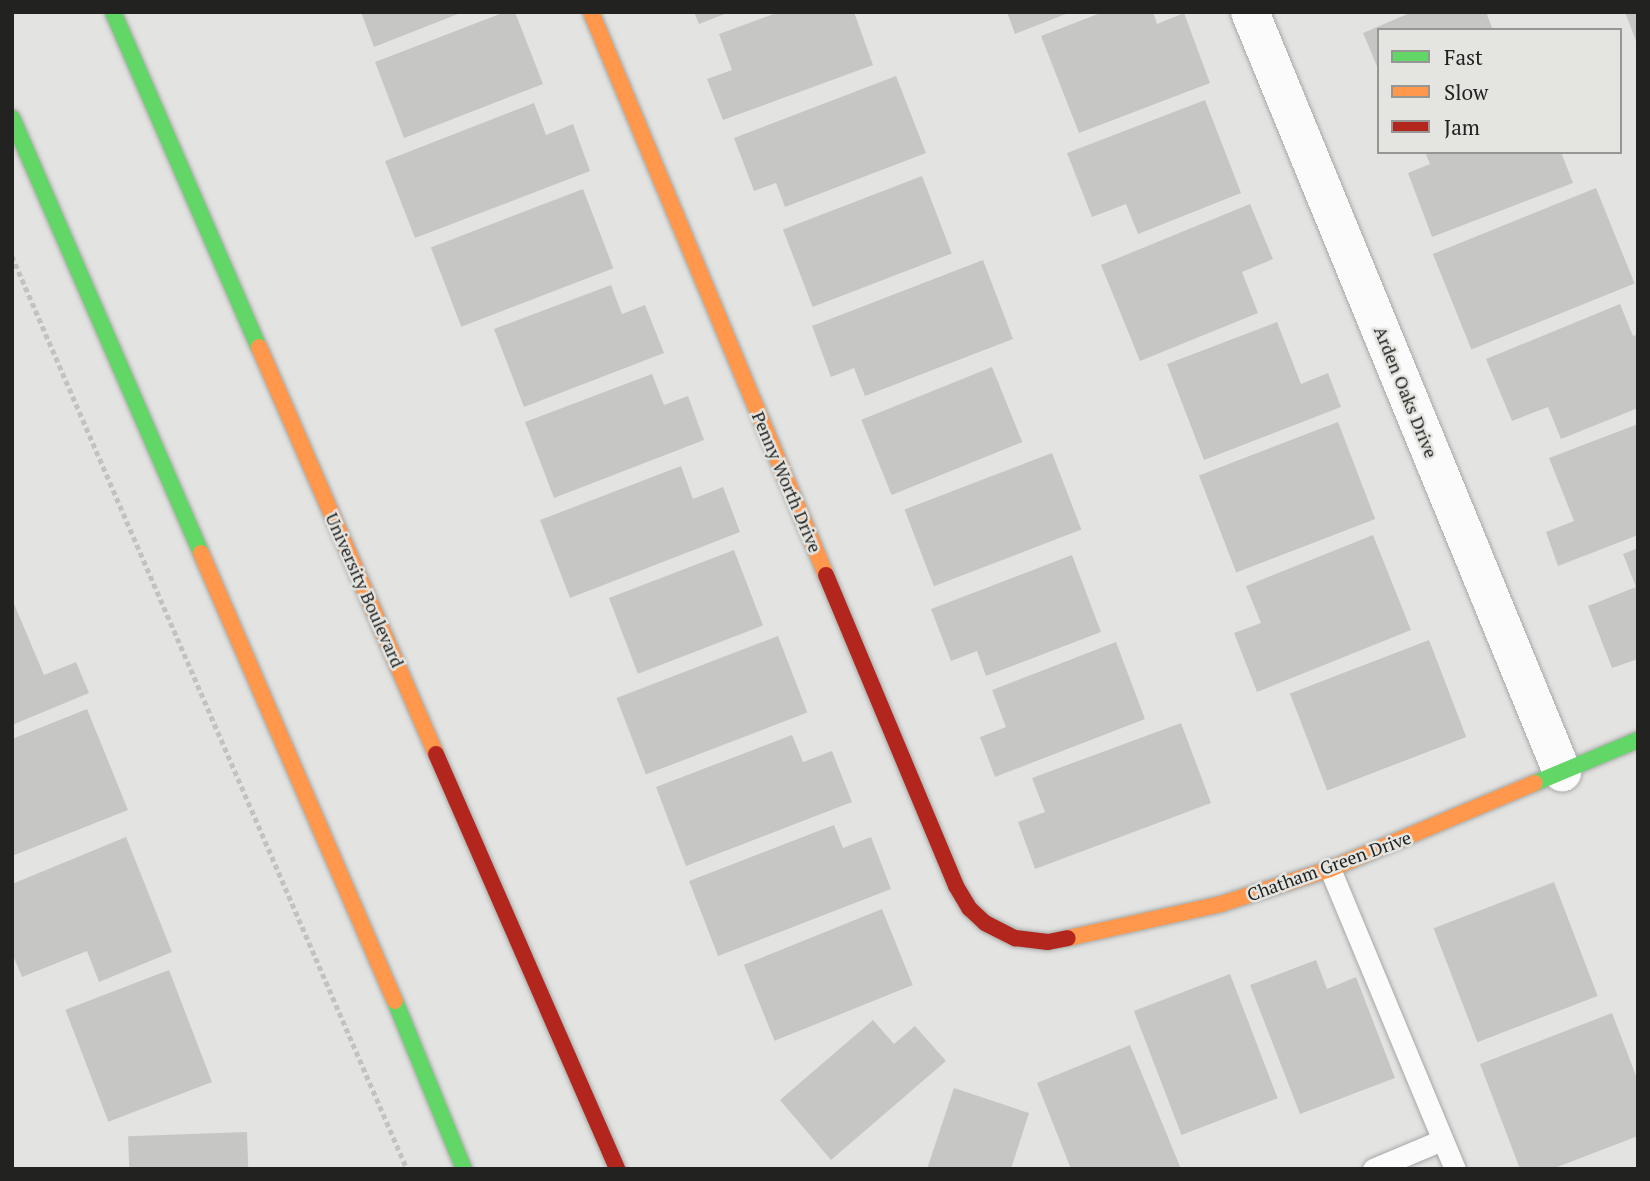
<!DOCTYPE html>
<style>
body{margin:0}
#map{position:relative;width:1650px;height:1181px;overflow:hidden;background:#e3e4e2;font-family:"PT Serif",serif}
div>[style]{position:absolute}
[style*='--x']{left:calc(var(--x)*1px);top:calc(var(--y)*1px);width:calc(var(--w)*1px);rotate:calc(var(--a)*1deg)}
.building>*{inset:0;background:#c6c7c5;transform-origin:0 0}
.path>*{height:4.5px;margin-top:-2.25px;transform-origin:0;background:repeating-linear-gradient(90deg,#c2c2c1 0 5px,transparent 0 8.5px)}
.roads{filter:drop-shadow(0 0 2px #a6a8a6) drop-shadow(0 0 2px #a6a8a6)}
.lane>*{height:21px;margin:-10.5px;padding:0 10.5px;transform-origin:10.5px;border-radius:10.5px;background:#fbfbfb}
.street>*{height:38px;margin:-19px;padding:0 19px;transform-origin:19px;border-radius:19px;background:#fbfbfb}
.fast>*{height:16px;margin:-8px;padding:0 8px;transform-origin:8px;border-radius:8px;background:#63d668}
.slow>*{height:16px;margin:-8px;padding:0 8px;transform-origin:8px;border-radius:8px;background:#ff974d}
.jam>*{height:16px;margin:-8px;padding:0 8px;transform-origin:8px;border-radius:8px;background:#b3261e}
span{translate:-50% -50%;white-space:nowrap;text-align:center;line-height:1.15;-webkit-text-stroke:5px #e4e5e1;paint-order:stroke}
.street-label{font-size:18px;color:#222221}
.frame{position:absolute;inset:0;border:14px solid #222221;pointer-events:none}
.legend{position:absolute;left:1377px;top:28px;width:245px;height:126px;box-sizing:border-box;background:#e4e5e1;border:2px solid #969794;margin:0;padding:9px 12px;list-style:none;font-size:21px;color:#222221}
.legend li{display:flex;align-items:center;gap:14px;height:35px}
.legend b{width:35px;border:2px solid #969794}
</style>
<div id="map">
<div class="building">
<i style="clip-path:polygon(361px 12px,463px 12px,374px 47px)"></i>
<i style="clip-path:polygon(505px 12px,515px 12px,543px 84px,404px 138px,375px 62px)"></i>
<i style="clip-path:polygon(694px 12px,730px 12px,699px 24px)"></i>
<i style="clip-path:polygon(779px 12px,854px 12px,873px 65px,723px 120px,707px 79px,732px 70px,719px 34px)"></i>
<i style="clip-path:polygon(1007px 12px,1071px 12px,1015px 34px)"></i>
<i style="clip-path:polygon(1103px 12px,1153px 12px,1157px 24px,1184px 13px,1210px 83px,1079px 133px,1041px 36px)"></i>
<i style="clip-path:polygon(1412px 12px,1493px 12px,1487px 15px,1493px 30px,1379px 30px,1379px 71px,1363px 33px)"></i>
<i style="clip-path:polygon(1625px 12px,1638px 12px,1638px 46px)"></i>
<i style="clip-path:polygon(896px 76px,926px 153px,785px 207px,776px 183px,754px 191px,734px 138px)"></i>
<i style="clip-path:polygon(1205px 100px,1241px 193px,1138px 234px,1126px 204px,1092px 217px,1067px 153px)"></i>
<i style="clip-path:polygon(534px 103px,546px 135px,573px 124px,590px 171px,415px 238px,385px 161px)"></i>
<i style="clip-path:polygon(1425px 152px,1561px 152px,1573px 183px,1432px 237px,1408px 173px,1430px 164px)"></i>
<i style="left:922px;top:176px;width:83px;height:149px;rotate:69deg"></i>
<i style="left:1596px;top:188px;width:103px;height:176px;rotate:68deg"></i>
<i style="left:583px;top:189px;width:85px;height:163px;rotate:69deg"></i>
<i style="clip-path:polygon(1250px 204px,1273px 259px,1242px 272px,1258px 313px,1140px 361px,1101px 265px)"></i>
<i style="clip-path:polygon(983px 260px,1013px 339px,865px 396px,854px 368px,831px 377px,812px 326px)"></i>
<i style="clip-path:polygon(611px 285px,622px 314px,645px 305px,664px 353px,524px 407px,494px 329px)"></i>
<i style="clip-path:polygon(1620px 304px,1633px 336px,1638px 334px,1638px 408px,1561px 439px,1548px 407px,1512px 421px,1486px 359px)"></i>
<i style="clip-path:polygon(1277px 322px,1301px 384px,1328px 373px,1341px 407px,1204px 460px,1167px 364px)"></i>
<i style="left:992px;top:367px;width:81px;height:141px;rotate:68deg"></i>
<i style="clip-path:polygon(652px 374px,664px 405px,688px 396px,704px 440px,554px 498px,525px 422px)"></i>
<i style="left:1338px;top:422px;width:104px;height:149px;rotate:69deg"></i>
<i style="clip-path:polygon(1638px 424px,1638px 535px,1558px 566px,1546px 532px,1574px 521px,1549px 458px)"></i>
<i style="left:1052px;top:453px;width:82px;height:158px;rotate:69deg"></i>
<i style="clip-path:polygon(681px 466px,693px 499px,723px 487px,740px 532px,570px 598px,540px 520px)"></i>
<i style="clip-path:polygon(1373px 535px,1411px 630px,1257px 692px,1234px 633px,1261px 623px,1246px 586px)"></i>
<i style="clip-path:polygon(1638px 548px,1638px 659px,1612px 668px,1588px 606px,1636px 587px,1623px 554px)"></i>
<i style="left:734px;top:550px;width:81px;height:134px;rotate:69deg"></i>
<i style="clip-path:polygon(1072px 555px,1101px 632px,986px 676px,977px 651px,951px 661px,931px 609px)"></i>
<i style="clip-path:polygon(12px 599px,44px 675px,76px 662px,89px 693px,12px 725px)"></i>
<i style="left:778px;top:636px;width:82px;height:173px;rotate:69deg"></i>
<i style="left:1429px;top:640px;width:104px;height:149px;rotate:69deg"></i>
<i style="clip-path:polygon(1116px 642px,1145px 719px,995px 777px,980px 737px,1006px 727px,992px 690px)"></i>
<i style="clip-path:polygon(87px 709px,128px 810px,12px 856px,12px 739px)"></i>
<i style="clip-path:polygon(1181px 723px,1211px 803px,1035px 869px,1018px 822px,1045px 812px,1032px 778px)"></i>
<i style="clip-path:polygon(792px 735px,803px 762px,832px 751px,852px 802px,686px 866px,656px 787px)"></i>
<i style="clip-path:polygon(834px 825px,843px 848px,871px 837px,891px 889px,718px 956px,689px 881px)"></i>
<i style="clip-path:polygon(126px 837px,172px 952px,99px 982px,87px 951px,22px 977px,12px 953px,12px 884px)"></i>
<i style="left:1554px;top:882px;width:122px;height:129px;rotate:69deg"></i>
<i style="left:882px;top:909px;width:82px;height:149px;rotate:68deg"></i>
<i style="clip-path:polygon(1316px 960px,1327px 989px,1356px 977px,1395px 1078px,1300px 1114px,1250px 985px)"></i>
<i style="left:169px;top:970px;width:120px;height:111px;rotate:69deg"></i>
<i style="left:1230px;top:974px;width:133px;height:103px;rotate:69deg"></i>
<i style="clip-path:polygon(1612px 1013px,1638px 1081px,1638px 1136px,1552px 1169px,1520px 1169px,1480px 1064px)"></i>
<i style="clip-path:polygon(873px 1020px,894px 1044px,915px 1026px,946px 1061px,831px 1160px,780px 1100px)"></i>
<i style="clip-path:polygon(1130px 1045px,1181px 1169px,1071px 1169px,1037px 1083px)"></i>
<i style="clip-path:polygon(954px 1088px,1029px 1113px,1011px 1169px,927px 1169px)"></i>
<i style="left:247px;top:1132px;width:37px;height:119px;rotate:88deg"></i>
</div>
<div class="path">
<i style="--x:12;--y:256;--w:995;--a:66.6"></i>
</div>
<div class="roads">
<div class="lane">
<i style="--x:1330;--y:869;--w:325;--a:67.4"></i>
<i style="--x:1373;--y:1169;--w:75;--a:-22.8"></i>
</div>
<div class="street">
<i style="--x:1250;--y:12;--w:822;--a:67.68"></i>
</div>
<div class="fast">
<i style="--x:113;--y:12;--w:365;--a:66.5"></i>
<i style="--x:12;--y:118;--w:474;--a:66.5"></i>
<i style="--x:1535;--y:783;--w:112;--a:-22.7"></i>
<i style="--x:395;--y:1001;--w:182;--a:67.7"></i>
</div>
<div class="slow">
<i style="--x:591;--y:12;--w:610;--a:67.34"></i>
<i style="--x:259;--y:347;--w:444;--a:66.5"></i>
<i style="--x:201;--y:553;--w:488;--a:66.6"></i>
<i style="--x:1068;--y:938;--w:157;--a:-12.5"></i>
<i style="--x:1221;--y:904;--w:114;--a:-17.8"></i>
<i style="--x:1330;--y:869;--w:222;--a:-22.8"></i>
</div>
<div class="jam">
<i style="--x:826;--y:575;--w:337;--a:67.3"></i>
<i style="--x:956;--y:886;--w:26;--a:59"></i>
<i style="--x:969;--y:908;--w:22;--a:43"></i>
<i style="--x:985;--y:923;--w:34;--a:27"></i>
<i style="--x:1015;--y:938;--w:33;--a:7"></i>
<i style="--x:1048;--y:942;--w:20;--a:-11"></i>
<i style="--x:436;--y:754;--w:453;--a:66.4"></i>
</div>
</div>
<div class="street-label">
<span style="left:1406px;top:392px;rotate:68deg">Arden Oaks Drive</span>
<span style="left:787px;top:482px;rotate:67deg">Penny Worth Drive</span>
<span style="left:365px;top:590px;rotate:66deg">University Boulevard</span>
<span style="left:1329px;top:866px;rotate:-20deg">Chatham Green Drive</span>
</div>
<div class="frame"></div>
<ul class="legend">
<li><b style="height:9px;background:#63d668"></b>Fast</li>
<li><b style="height:9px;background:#ff974d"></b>Slow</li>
<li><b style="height:9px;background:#b3261e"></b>Jam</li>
</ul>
</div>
